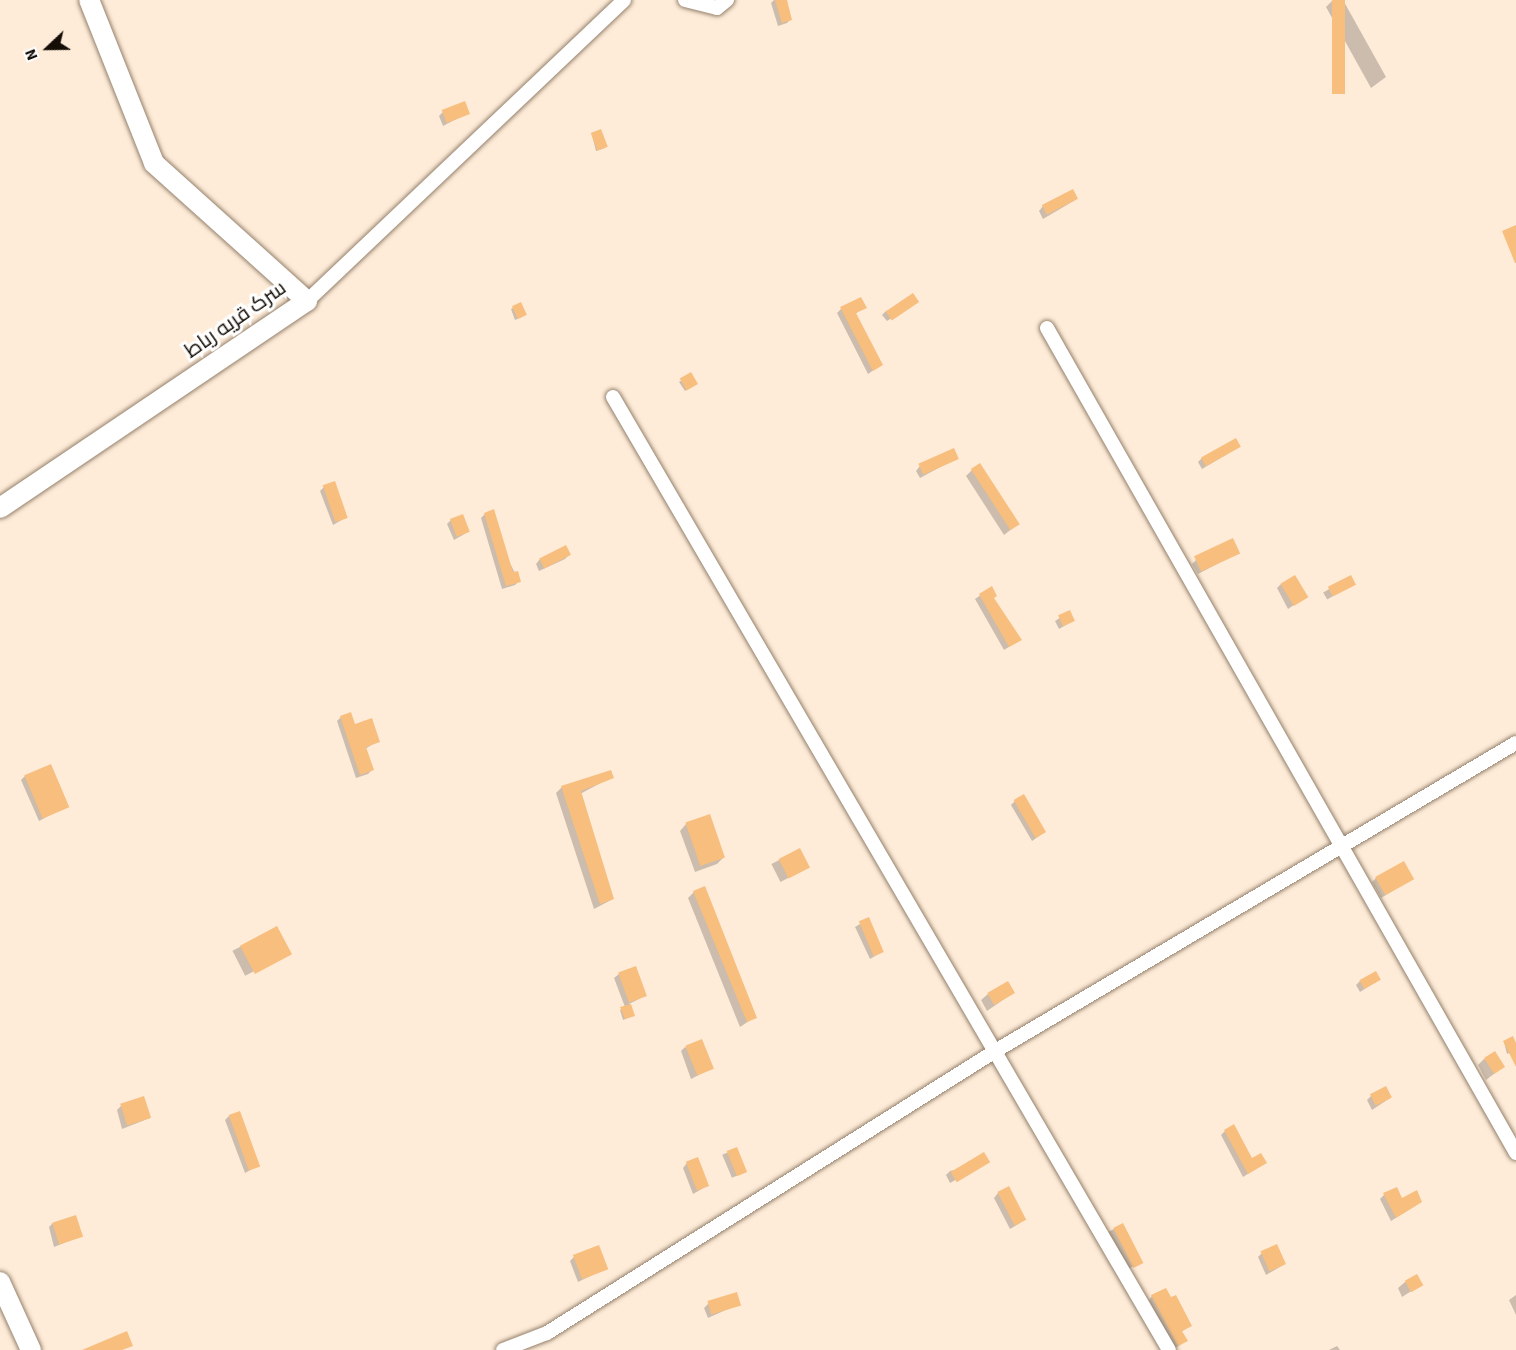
<!DOCTYPE html>
<meta charset="utf-8">
<style>
body{margin:0}
#map{position:relative;width:1516px;height:1350px;overflow:hidden;background:#feecd9;font-family:"Source Sans 3",Cairo,sans-serif}
div>[style]{position:absolute}
[style*='--x']{left:calc(var(--x)*1px);top:calc(var(--y)*1px);width:calc(var(--w)*1px);rotate:calc(var(--a)*1deg)}
.shadow>*{inset:0;background:#0003;transform-origin:0 0}
.building>*{inset:0;background:#f8be7e;transform-origin:0 0}
.roads{filter:drop-shadow(0 0 2px #94806b) drop-shadow(0 0 2px #94806b)}
.street>*{height:14px;margin:-7px;padding:0 7px;transform-origin:7px;border-radius:7px;background:#fff}
.secondary>*{height:20px;margin:-10px;padding:0 10px;transform-origin:10px;border-radius:10px;background:#fff}
span{translate:-50% -50%;white-space:nowrap;text-align:center;line-height:1.15;-webkit-text-stroke:6px #fff;paint-order:stroke}
.street-label{font-size:21px;color:#150e06}
.north{position:absolute;left:18px;top:18px;width:60px;height:60px;-webkit-text-stroke:4px #fff;paint-order:stroke;rotate:248deg;font-size:16px;font-weight:700;line-height:24px;text-align:center;color:#150e06}
.north::after{content:'';display:block;margin:auto;width:21px;height:27px;background:#150e06;clip-path:polygon(50% 0,100% 100%,50% 72%,0 100%)}
</style>
<div id="map">
<div class="shadow">
<i style="clip-path:polygon(774px 0,785px 0,791px 19px,787px 23px,778px 26px,771px 3px)"></i>
<i style="clip-path:polygon(1333px 0,1343px 0,1386px 77px,1371px 88px,1326px 7px)"></i>
<i style="clip-path:polygon(443px 112px,468px 113px,443px 126px,439px 116px)"></i>
<i style="clip-path:polygon(592px 135px,605px 148px,596px 151px)"></i>
<i style="clip-path:polygon(1077px 199px,1043px 219px,1039px 211px,1043px 206px)"></i>
<i style="clip-path:polygon(917px 302px,887px 321px,882px 315px,886px 311px)"></i>
<i style="clip-path:polygon(521px 304px,524px 316px,515px 320px,511px 309px)"></i>
<i style="clip-path:polygon(865px 307px,855px 314px,881px 365px,868px 374px,837px 313px,841px 309px)"></i>
<i style="clip-path:polygon(690px 375px,694px 385px,685px 391px,679px 382px)"></i>
<i style="clip-path:polygon(1239px 447px,1202px 469px,1198px 462px,1202px 458px)"></i>
<i style="clip-path:polygon(957px 458px,920px 478px,916px 471px,920px 466px)"></i>
<i style="clip-path:polygon(972px 470px,1018px 524px,1004px 535px,966px 476px)"></i>
<i style="clip-path:polygon(324px 487px,347px 517px,333px 525px,320px 491px)"></i>
<i style="clip-path:polygon(485px 514px,519px 581px,515px 585px,502px 589px,481px 518px)"></i>
<i style="clip-path:polygon(451px 520px,468px 532px,454px 540px,447px 524px)"></i>
<i style="clip-path:polygon(565px 547px,569px 555px,565px 559px,539px 571px,536px 564px,540px 559px)"></i>
<i style="clip-path:polygon(1238px 553px,1198px 574px,1192px 564px,1196px 560px)"></i>
<i style="left:1350px;top:577px;width:8px;height:31px;rotate:60deg"></i>
<i style="clip-path:polygon(1281px 584px,1306px 597px,1288px 609px,1277px 588px)"></i>
<i style="clip-path:polygon(991px 588px,992px 598px,1020px 640px,1004px 650px,975px 599px)"></i>
<i style="clip-path:polygon(1069px 612px,1073px 621px,1059px 629px,1055px 621px)"></i>
<i style="clip-path:polygon(341px 717px,378px 741px,365px 749px,372px 770px,368px 774px,356px 778px,337px 721px)"></i>
<i style="clip-path:polygon(25px 776px,67px 806px,39px 821px,21px 780px)"></i>
<i style="clip-path:polygon(612px 777px,580px 794px,613px 899px,594px 909px,556px 793px,562px 787px)"></i>
<i style="clip-path:polygon(1015px 801px,1045px 832px,1032px 841px,1011px 805px)"></i>
<i style="clip-path:polygon(686px 824px,724px 857px,717px 864px,695px 872px,680px 831px)"></i>
<i style="left:799px;top:850px;width:20px;height:31px;rotate:63deg"></i>
<i style="clip-path:polygon(1376px 878px,1412px 879px,1381px 898px,1372px 882px)"></i>
<i style="clip-path:polygon(694px 892px,755px 1017px,740px 1027px,688px 898px)"></i>
<i style="clip-path:polygon(868px 919px,882px 952px,870px 959px,855px 927px)"></i>
<i style="left:277px;top:928px;width:28px;height:50px;rotate:63deg"></i>
<i style="clip-path:polygon(619px 974px,645px 996px,629px 1004px,633px 1016px,623px 1020px,620px 1010px,625px 1007px,614px 978px)"></i>
<i style="clip-path:polygon(1379px 980px,1360px 992px,1356px 985px,1360px 981px)"></i>
<i style="clip-path:polygon(1013px 993px,987px 1011px,981px 1000px,988px 994px)"></i>
<i style="clip-path:polygon(1504px 1042px,1516px 1046px,1516px 1050px,1507px 1054px)"></i>
<i style="clip-path:polygon(685px 1047px,712px 1068px,691px 1079px,681px 1051px)"></i>
<i style="clip-path:polygon(1484px 1059px,1503px 1067px,1486px 1080px,1478px 1065px)"></i>
<i style="clip-path:polygon(1371px 1096px,1390px 1098px,1372px 1110px,1367px 1100px)"></i>
<i style="clip-path:polygon(121px 1106px,150px 1118px,122px 1129px,117px 1110px)"></i>
<i style="clip-path:polygon(229px 1116px,258px 1166px,245px 1173px,225px 1120px)"></i>
<i style="clip-path:polygon(1225px 1131px,1252px 1160px,1265px 1163px,1243px 1177px,1221px 1135px)"></i>
<i style="left:736px;top:1149px;width:25px;height:15px;rotate:67deg"></i>
<i style="clip-path:polygon(988px 1162px,950px 1183px,946px 1175px,950px 1171px)"></i>
<i style="clip-path:polygon(687px 1163px,707px 1186px,693px 1194px,683px 1168px)"></i>
<i style="clip-path:polygon(998px 1193px,1024px 1219px,1020px 1223px,1010px 1229px,994px 1198px)"></i>
<i style="clip-path:polygon(1384px 1195px,1401px 1200px,1421px 1202px,1391px 1221px,1380px 1199px)"></i>
<i style="clip-path:polygon(53px 1223px,81px 1236px,54px 1247px,49px 1227px)"></i>
<i style="left:1122px;top:1225px;width:42px;height:15px;rotate:63deg"></i>
<i style="clip-path:polygon(1262px 1253px,1285px 1264px,1266px 1275px,1258px 1257px)"></i>
<i style="clip-path:polygon(574px 1257px,607px 1268px,578px 1282px,570px 1261px)"></i>
<i style="clip-path:polygon(1405px 1282px,1421px 1285px,1402px 1297px,1398px 1288px)"></i>
<i style="clip-path:polygon(1516px 1295px,1516px 1315px,1509px 1300px)"></i>
<i style="clip-path:polygon(1152px 1296px,1190px 1326px,1181px 1332px,1186px 1341px,1174px 1349px,1149px 1300px)"></i>
<i style="clip-path:polygon(708px 1304px,739px 1304px,708px 1318px,704px 1308px)"></i>
<i style="clip-path:polygon(1337px 1346px,1340px 1350px,1329px 1350px)"></i>
</div>
<div class="building">
<i style="clip-path:polygon(775px 0,787px 0,792px 20px,782px 23px)"></i>
<i style="left:1332px;top:0;width:13px;height:94px"></i>
<i style="left:465px;top:101px;width:14px;height:25px;rotate:69deg"></i>
<i style="left:601px;top:129px;width:19px;height:11px;rotate:69deg"></i>
<i style="left:1073px;top:189px;width:11px;height:35px;rotate:63deg"></i>
<i style="clip-path:polygon(1516px 225px,1516px 263px,1515px 263px,1502px 231px)"></i>
<i style="left:913px;top:293px;width:11px;height:33px;rotate:56deg"></i>
<i style="clip-path:polygon(861px 297px,867px 308px,856px 313px,883px 365px,873px 371px,840px 307px)"></i>
<i style="left:521px;top:302px;width:14px;height:10px;rotate:65deg"></i>
<i style="left:691px;top:372px;width:14px;height:13px;rotate:60deg"></i>
<i style="left:1236px;top:438px;width:10px;height:40px;rotate:61deg"></i>
<i style="left:954px;top:448px;width:12px;height:39px;rotate:66deg"></i>
<i style="left:980px;top:463px;width:73px;height:11px;rotate:57deg"></i>
<i style="left:335px;top:481px;width:39px;height:13px;rotate:71deg"></i>
<i style="clip-path:polygon(494px 509px,513px 572px,518px 571px,521px 582px,506px 586px,484px 513px)"></i>
<i style="left:463px;top:514px;width:19px;height:14px;rotate:69deg"></i>
<i style="left:1233px;top:538px;width:17px;height:43px;rotate:65deg"></i>
<i style="left:566px;top:545px;width:11px;height:30px;rotate:63deg"></i>
<i style="left:1295px;top:575px;width:26px;height:17px;rotate:59deg"></i>
<i style="left:1351px;top:575px;width:11px;height:26px;rotate:63deg"></i>
<i style="clip-path:polygon(992px 586px,997px 596px,994px 598px,1022px 640px,1009px 647px,979px 594px)"></i>
<i style="left:1070px;top:610px;width:12px;height:13px;rotate:66deg"></i>
<i style="clip-path:polygon(351px 712px,355px 724px,372px 718px,380px 742px,366px 747px,374px 770px,360px 775px,340px 716px)"></i>
<i style="left:51px;top:764px;width:47px;height:29px;rotate:67deg"></i>
<i style="clip-path:polygon(611px 770px,614px 778px,581px 791px,614px 899px,600px 904px,561px 786px)"></i>
<i style="left:1024px;top:794px;width:44px;height:12px;rotate:60deg"></i>
<i style="left:710px;top:814px;width:46px;height:26px;rotate:71deg"></i>
<i style="left:800px;top:848px;width:22px;height:24px;rotate:63deg"></i>
<i style="left:1404px;top:861px;width:21px;height:33px;rotate:61deg"></i>
<i style="clip-path:polygon(705px 886px,757px 1018px,747px 1022px,693px 891px)"></i>
<i style="left:869px;top:917px;width:38px;height:11px;rotate:67deg"></i>
<i style="left:277px;top:926px;width:32px;height:42px;rotate:62deg"></i>
<i style="left:636px;top:966px;width:32px;height:19px;rotate:70deg"></i>
<i style="left:1376px;top:971px;width:10px;height:19px;rotate:61deg"></i>
<i style="left:1008px;top:981px;width:14px;height:24px;rotate:60deg"></i>
<i style="clip-path:polygon(631px 1004px,635px 1016px,625px 1019px,620px 1007px)"></i>
<i style="clip-path:polygon(1513px 1036px,1516px 1043px,1516px 1067px,1503px 1041px)"></i>
<i style="left:702px;top:1039px;width:32px;height:18px;rotate:68deg"></i>
<i style="left:1495px;top:1051px;width:19px;height:13px;rotate:58deg"></i>
<i style="left:1386px;top:1086px;width:13px;height:18px;rotate:63deg"></i>
<i style="left:144px;top:1096px;width:23px;height:25px;rotate:72deg"></i>
<i style="left:240px;top:1111px;width:59px;height:12px;rotate:70deg"></i>
<i style="clip-path:polygon(1234px 1124px,1252px 1158px,1261px 1153px,1267px 1163px,1248px 1174px,1224px 1130px)"></i>
<i style="left:737px;top:1147px;width:27px;height:11px;rotate:68deg"></i>
<i style="left:984px;top:1152px;width:12px;height:39px;rotate:59deg"></i>
<i style="left:698px;top:1157px;width:31px;height:13px;rotate:69deg"></i>
<i style="left:1009px;top:1186px;width:38px;height:13px;rotate:63deg"></i>
<i style="clip-path:polygon(1397px 1187px,1402px 1198px,1417px 1190px,1422px 1202px,1396px 1218px,1383px 1193px)"></i>
<i style="left:76px;top:1215px;width:23px;height:25px;rotate:72deg"></i>
<i style="left:1123px;top:1223px;width:45px;height:11px;rotate:63deg"></i>
<i style="left:1277px;top:1244px;width:22px;height:18px;rotate:66deg"></i>
<i style="left:599px;top:1245px;width:26px;height:28px;rotate:69deg"></i>
<i style="left:1417px;top:1274px;width:13px;height:14px;rotate:61deg"></i>
<i style="clip-path:polygon(1166px 1288px,1171px 1297px,1176px 1295px,1192px 1326px,1182px 1331px,1188px 1341px,1178px 1346px,1151px 1295px)"></i>
<i style="left:737px;top:1292px;width:14px;height:31px;rotate:73deg"></i>
<i style="clip-path:polygon(127px 1331px,133px 1346px,122px 1350px,82px 1350px)"></i>
</div>
<div class="roads">
<div class="street">
<i style="--x:685;--y:0;--w:33;--a:14"></i>
<i style="--x:717;--y:8;--w:13;--a:-39"></i>
<i style="--x:307;--y:301;--w:437;--a:-43.5"></i>
<i style="--x:1047;--y:328;--w:949;--a:60.38"></i>
<i style="--x:613;--y:397;--w:1103;--a:59.74"></i>
<i style="--x:503;--y:1350;--w:47;--a:-21.1"></i>
<i style="--x:547;--y:1333;--w:532;--a:-32.17"></i>
<i style="--x:997;--y:1050;--w:603;--a:-30.61"></i>
</div>
<div class="secondary">
<i style="--x:0;--y:508;--w:370;--a:-34"></i>
<i style="--x:307;--y:301;--w:206;--a:-138"></i>
<i style="--x:154;--y:163;--w:175;--a:-111.7"></i>
<i style="--x:0;--y:1282;--w:75;--a:65.5"></i>
</div>
</div>
<div class="street-label">
<span style="left:235px;top:319px;rotate:-35deg">سرک قریه رباط</span>
</div>
<div class="north">N</div>
</div>
